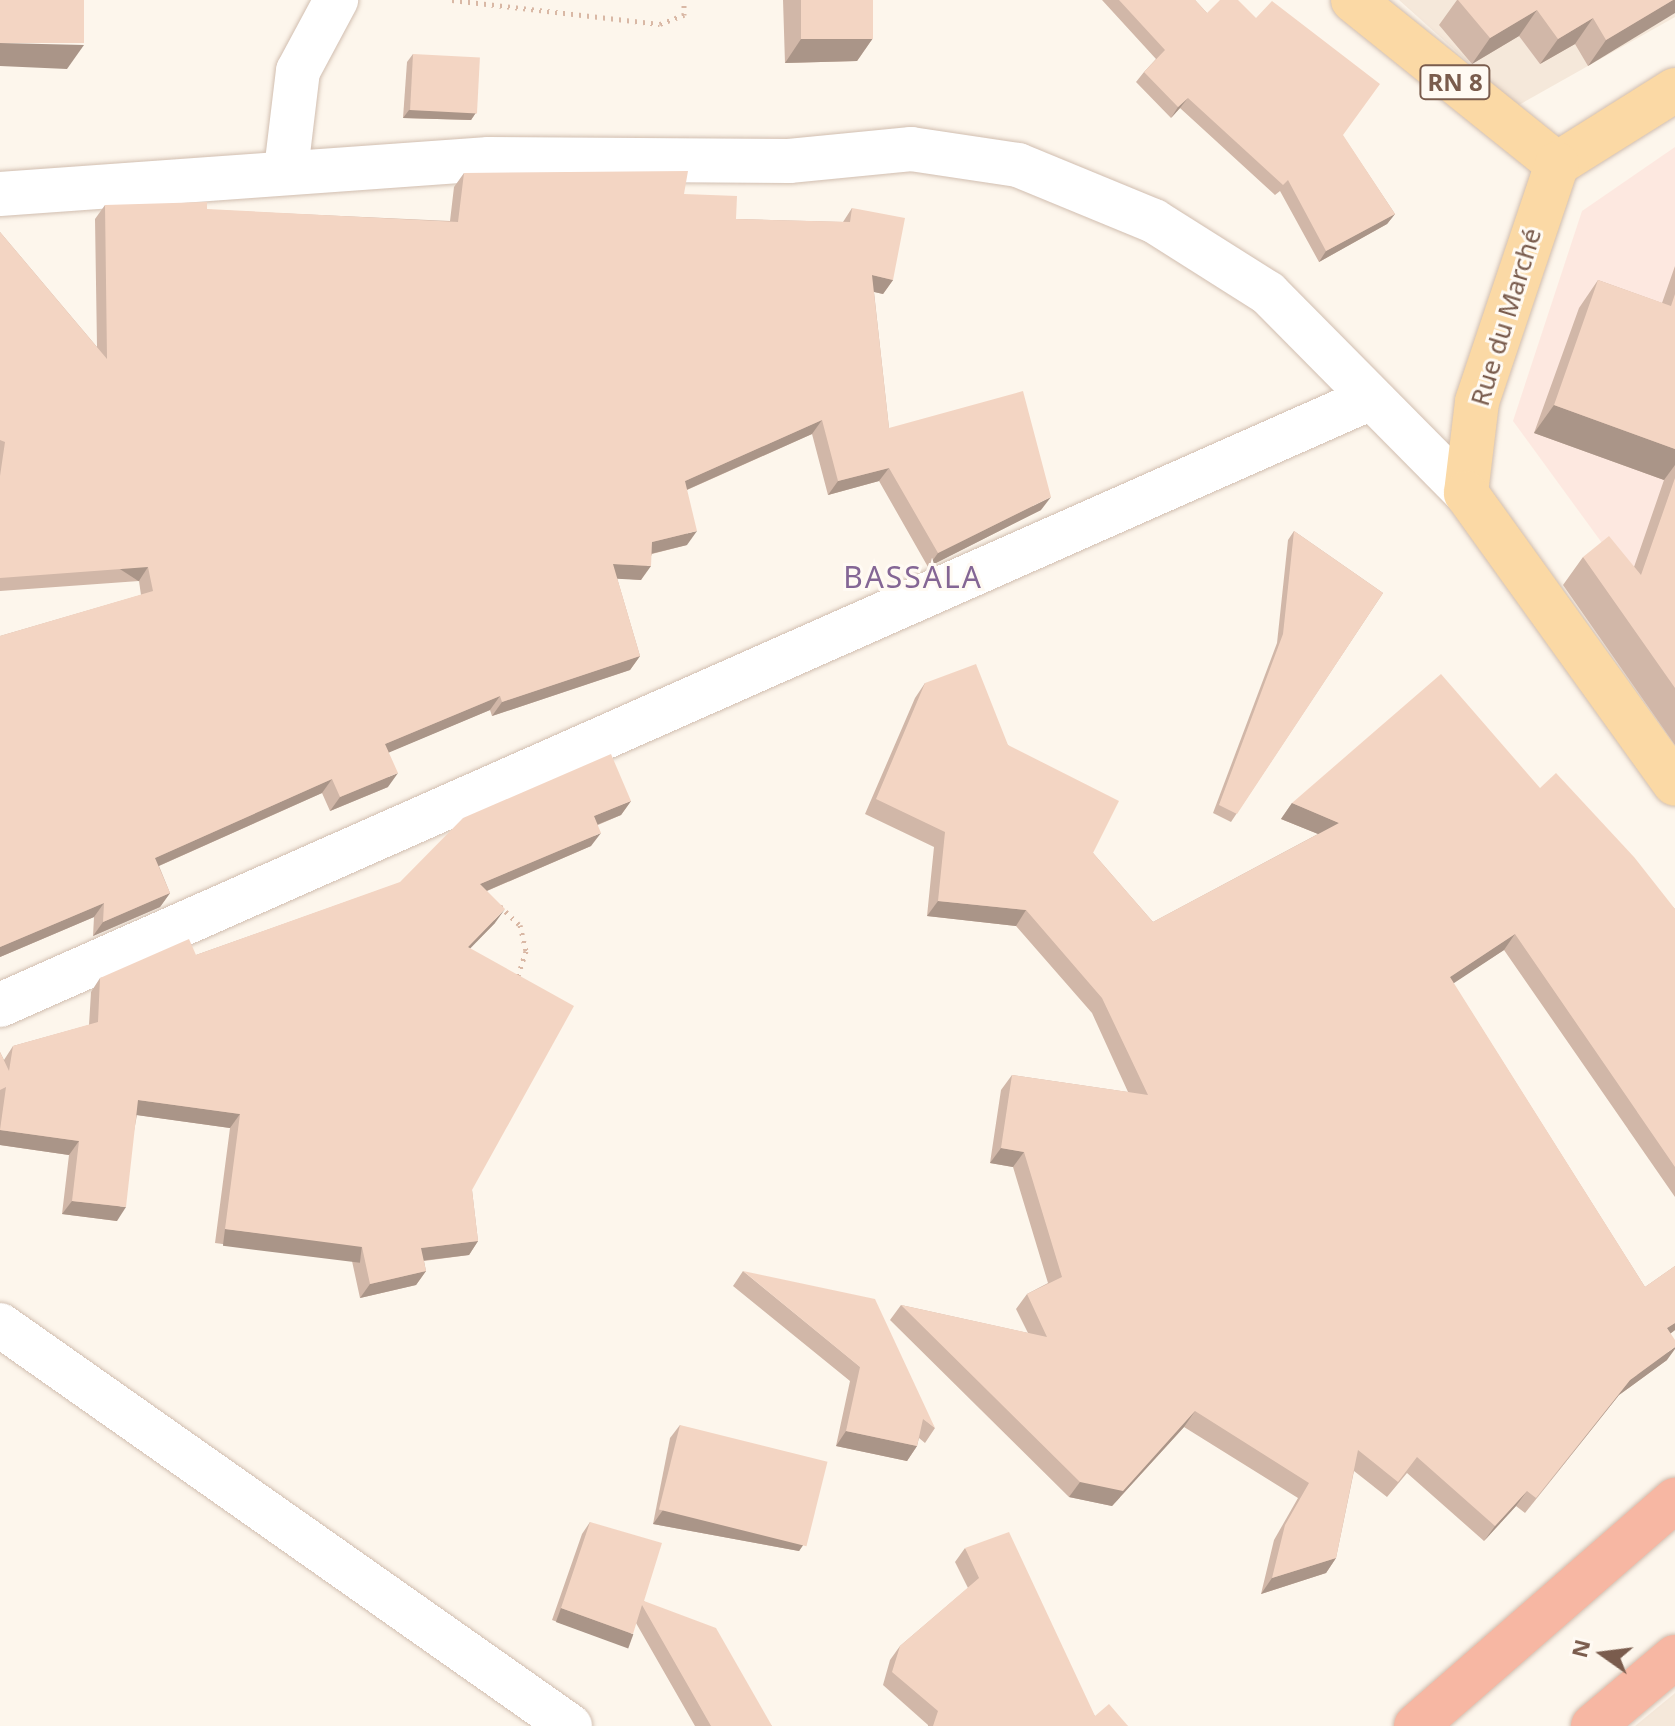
<!DOCTYPE html>
<meta charset="utf-8">
<style>
body{margin:0}
#map{position:relative;width:1675px;height:1726px;overflow:hidden;background:#fdf6ec;font-family:"Noto Sans",sans-serif}
div>[style]{position:absolute}
[style*='--x']{left:calc(var(--x)*1px);top:calc(var(--y)*1px);width:calc(var(--w)*1px);rotate:calc(var(--a)*1deg)}
.residential>*{inset:0;background:#f5e8da}
.commercial>*{inset:0;background:#fde8e0}
.path>*{height:5px;margin-top:-2.5px;transform-origin:0;background:repeating-linear-gradient(90deg,#d9b8a5 0 2px,transparent 0 8px)}
.roads{filter:drop-shadow(0 0 2px #d1beb0) drop-shadow(0 0 2px #d1beb0)}
.minor>*{height:44px;margin:-22px;padding:0 22px;transform-origin:22px;border-radius:22px;background:#fff}
.major>*{height:44px;margin:-22px;padding:0 22px;transform-origin:22px;border-radius:22px;background:#fbd9a5}
.highway>*{height:44px;margin:-22px;padding:0 22px;transform-origin:22px;border-radius:22px;background:#f7b7a3}
.wall>*{inset:0;background:#d1b7a8}
.shaded-wall>*{inset:0;background:#aa9588;transform-origin:0 0}
.building>*{inset:0;background:#f3d5c3;transform-origin:0 0}
span{translate:-50% -50%;white-space:nowrap;text-align:center;line-height:1.15;-webkit-text-stroke:6px #fffaf3;paint-order:stroke}
.shield-label span{padding:2px 6px;background:#fffaf3;border:2px solid;border-radius:6px;-webkit-text-stroke-width:0}
.shield-label{font-size:24px;color:#7a5c4d;font-weight:700}
.street-label{font-size:26px;color:#7a5c4d}
.quarter-label{font-size:30px;color:#846695;letter-spacing:2px}
.north{position:absolute;left:1563px;top:1614px;width:80px;height:80px;-webkit-text-stroke:6px #fffaf3;paint-order:stroke;rotate:284deg;font-size:22px;font-weight:700;line-height:32px;text-align:center;color:#7a5c4d}
.north::after{content:'';display:block;margin:auto;width:28px;height:36px;background:#7a5c4d;clip-path:polygon(50% 0,100% 100%,50% 72%,0 100%)}
</style>
<div id="map">
<div class="residential">
<i style="clip-path:polygon(1399px 0,1675px 0,1675px 17px,1517px 106px)"></i>
<i style="clip-path:polygon(1675px 1693px,1675px 1726px,1635px 1726px)"></i>
</div>
<div class="commercial">
<i style="clip-path:polygon(1675px 147px,1675px 643px,1513px 421px,1582px 211px)"></i>
</div>
<div class="path">
<i style="--x:452;--y:0;--w:209;--a:6.6"></i>
<i style="--x:660;--y:24;--w:26;--a:-21"></i>
<i style="--x:684;--y:15;--w:15;--a:-90"></i>
<i style="--x:500;--y:906;--w:28;--a:44"></i>
<i style="--x:520;--y:925;--w:27;--a:77"></i>
<i style="--x:526;--y:951;--w:32;--a:108"></i>
</div>
<div class="roads">
<div class="minor">
<i style="--x:286;--y:170;--w:100;--a:-83.1"></i>
<i style="--x:298;--y:71;--w:81;--a:-61.8"></i>
<i style="--x:0;--y:194;--w:490;--a:-4.1"></i>
<i style="--x:489;--y:159;--w:300;--a:0.4"></i>
<i style="--x:789;--y:161;--w:123;--a:-5.6"></i>
<i style="--x:911;--y:149;--w:108;--a:8.5"></i>
<i style="--x:1018;--y:165;--w:147;--a:22.4"></i>
<i style="--x:1154;--y:221;--w:135;--a:32.3"></i>
<i style="--x:1268;--y:293;--w:281;--a:45.3"></i>
<i style="--x:0;--y:1005;--w:1497;--a:-23.88"></i>
<i style="--x:0;--y:1325;--w:697;--a:35.13"></i>
</div>
<div class="major">
<i style="--x:1353;--y:0;--w:262;--a:38.8"></i>
<i style="--x:1675;--y:90;--w:139;--a:147.9"></i>
<i style="--x:1557;--y:164;--w:251;--a:108.6"></i>
<i style="--x:1477;--y:402;--w:92;--a:96.9"></i>
<i style="--x:1466;--y:493;--w:358;--a:54.3"></i>
</div>
<div class="highway">
<i style="--x:1416;--y:1726;--w:344;--a:-41.1"></i>
<i style="--x:1593;--y:1726;--w:107;--a:-40.1"></i>
</div>
</div>
<div class="wall">
<i style="clip-path:polygon(783px 0,873px 0,873px 38px,857px 61px,785px 63px)"></i>
<i style="clip-path:polygon(1102px 0,1195px 0,1207px 13px,1343px 136px,1395px 214px,1387px 224px,1319px 262px,1280px 191px,1275px 195px,1180px 108px,1171px 118px,1136px 82px,1144px 72px,1156px 59px)"></i>
<i style="clip-path:polygon(1457px 0,1675px 0,1588px 66px,1575px 44px,1540px 64px,1519px 36px,1472px 64px,1439px 25px)"></i>
<i style="clip-path:polygon(413px 54px,477px 111px,471px 120px,403px 118px,407px 62px)"></i>
<i style="clip-path:polygon(464px 173px,684px 194px,736px 219px,843px 222px,852px 208px,893px 280px,883px 294px,874px 292px,889px 428px,1041px 510px,928px 567px,879px 481px,828px 495px,812px 434px,687px 490px,687px 545px,652px 554px,641px 580px,617px 578px,640px 656px,630px 670px,492px 716px,490px 710px,389px 752px,388px 787px,330px 811px,322px 793px,159px 866px,170px 893px,160px 907px,93px 936px,94px 917px,0 957px,0 636px,141px 595px,139px 581px,0 591px,0 232px,97px 347px,95px 219px,105px 205px,450px 221px,454px 187px)"></i>
<i style="clip-path:polygon(1675px 266px,1675px 745px,1563px 585px,1583px 557px,1634px 567px,1664px 480px,1534px 433px,1579px 308px,1598px 280px,1662px 303px)"></i>
<i style="clip-path:polygon(1294px 531px,1383px 593px,1231px 822px,1213px 813px,1277px 643px,1288px 540px)"></i>
<i style="clip-path:polygon(925px 683px,1008px 745px,1093px 853px,1153px 922px,1318px 834px,1281px 819px,1292px 803px,1540px 788px,1675px 909px,1675px 1197px,1504px 950px,1453px 983px,1645px 1287px,1675px 1266px,1675px 1330px,1670px 1334px,1667px 1360px,1619px 1395px,1525px 1513px,1516px 1506px,1484px 1541px,1407px 1473px,1387px 1497px,1354px 1471px,1336px 1558px,1326px 1573px,1261px 1594px,1274px 1540px,1298px 1498px,1184px 1427px,1112px 1506px,1069px 1497px,890px 1320px,901px 1305px,1028px 1333px,1016px 1309px,1027px 1294px,1048px 1283px,1013px 1167px,990px 1163px,1001px 1090px,1012px 1075px,1128px 1092px,1092px 1013px,1016px 926px,927px 916px,934px 847px,865px 814px,915px 698px)"></i>
<i style="clip-path:polygon(631px 801px,621px 815px,598px 825px,591px 846px,487px 891px,495px 923px,470px 948px,472px 1190px,478px 1241px,469px 1255px,424px 1261px,426px 1271px,416px 1285px,360px 1298px,352px 1261px,215px 1243px,230px 1128px,137px 1115px,117px 1221px,62px 1214px,69px 1155px,0 1145px,0 1052px,4px 1060px,13px 1046px,89px 1025px,91px 992px,100px 978px,196px 955px)"></i>
<i style="clip-path:polygon(743px 1271px,935px 1428px,925px 1443px,919px 1438px,917px 1446px,907px 1461px,836px 1446px,850px 1381px,733px 1286px)"></i>
<i style="clip-path:polygon(680px 1425px,808px 1538px,799px 1551px,653px 1524px,670px 1438px)"></i>
<i style="clip-path:polygon(590px 1522px,644px 1601px,772px 1726px,695px 1726px,636px 1623px,624px 1646px,552px 1620px,582px 1534px)"></i>
<i style="clip-path:polygon(965px 1548px,1095px 1716px,1128px 1726px,928px 1726px,928px 1725px,883px 1685px,890px 1660px,900px 1646px,968px 1588px,955px 1562px)"></i>
</div>
<div class="shaded-wall">
<i style="clip-path:polygon(1673px 0,1675px 0,1675px 13px,1588px 66px,1606px 40px)"></i>
<i style="clip-path:polygon(1537px 10px,1519px 36px,1472px 64px,1490px 38px)"></i>
<i style="clip-path:polygon(1593px 18px,1575px 44px,1540px 64px,1558px 39px)"></i>
<i style="clip-path:polygon(873px 38px,857px 61px,785px 63px,801px 39px)"></i>
<i style="clip-path:polygon(0 43px,84px 45px,67px 69px,0 66px)"></i>
<i style="clip-path:polygon(1188px 98px,1180px 108px,1171px 118px,1178px 107px)"></i>
<i style="clip-path:polygon(409px 110px,477px 111px,471px 120px,403px 118px)"></i>
<i style="clip-path:polygon(1395px 214px,1387px 224px,1319px 262px,1326px 251px)"></i>
<i style="clip-path:polygon(872px 275px,893px 280px,883px 294px,862px 289px)"></i>
<i style="clip-path:polygon(1554px 405px,1675px 449px,1675px 465px,1664px 480px,1534px 433px)"></i>
<i style="clip-path:polygon(822px 420px,812px 434px,675px 495px,685px 481px)"></i>
<i style="clip-path:polygon(889px 468px,879px 481px,828px 495px,838px 481px)"></i>
<i style="clip-path:polygon(1051px 497px,1041px 510px,928px 567px,938px 553px)"></i>
<i style="clip-path:polygon(697px 531px,687px 545px,642px 556px,652px 542px)"></i>
<i style="clip-path:polygon(613px 564px,651px 566px,641px 580px,603px 578px)"></i>
<i style="left:148px;top:567px;width:17px;height:148px;rotate:123deg"></i>
<i style="clip-path:polygon(640px 656px,630px 670px,492px 716px,502px 702px)"></i>
<i style="clip-path:polygon(500px 696px,490px 710px,376px 758px,385px 744px)"></i>
<i style="clip-path:polygon(398px 773px,388px 787px,330px 811px,340px 797px)"></i>
<i style="clip-path:polygon(332px 779px,322px 793px,145px 872px,155px 858px)"></i>
<i style="clip-path:polygon(631px 801px,621px 815px,584px 830px,594px 816px)"></i>
<i style="clip-path:polygon(1292px 803px,1339px 823px,1328px 838px,1281px 819px)"></i>
<i style="clip-path:polygon(601px 833px,591px 846px,470px 898px,480px 884px)"></i>
<i style="clip-path:polygon(170px 893px,160px 907px,93px 936px,103px 922px)"></i>
<i style="clip-path:polygon(938px 901px,1026px 910px,1016px 926px,927px 916px)"></i>
<i style="clip-path:polygon(104px 903px,94px 917px,0 957px,0 947px)"></i>
<i style="clip-path:polygon(505px 909px,495px 923px,458px 961px,468px 947px)"></i>
<i style="clip-path:polygon(1515px 934px,1504px 950px,1439px 993px,1450px 977px)"></i>
<i style="clip-path:polygon(138px 1100px,240px 1114px,230px 1128px,129px 1114px)"></i>
<i style="clip-path:polygon(0 1130px,79px 1141px,69px 1155px,0 1145px)"></i>
<i style="clip-path:polygon(1001px 1148px,1024px 1152px,1013px 1167px,990px 1163px)"></i>
<i style="clip-path:polygon(72px 1201px,126px 1207px,117px 1221px,62px 1214px)"></i>
<i style="left:225px;top:1229px;width:138px;height:17px;rotate:7deg"></i>
<i style="clip-path:polygon(478px 1241px,469px 1255px,411px 1262px,421px 1248px)"></i>
<i style="clip-path:polygon(426px 1271px,416px 1285px,360px 1298px,370px 1284px)"></i>
<i style="clip-path:polygon(1675px 1323px,1675px 1330px,1656px 1344px,1667px 1328px)"></i>
<i style="clip-path:polygon(1675px 1347px,1675px 1349px,1667px 1360px,1619px 1395px,1525px 1513px,1630px 1380px)"></i>
<i style="clip-path:polygon(1195px 1411px,1184px 1427px,1112px 1506px,1069px 1497px,1080px 1482px)"></i>
<i style="clip-path:polygon(846px 1431px,917px 1446px,907px 1461px,836px 1446px)"></i>
<i style="clip-path:polygon(1527px 1491px,1516px 1506px,1484px 1541px,1495px 1526px)"></i>
<i style="clip-path:polygon(663px 1510px,808px 1538px,799px 1551px,653px 1524px)"></i>
<i style="clip-path:polygon(1336px 1558px,1326px 1573px,1261px 1594px,1272px 1578px)"></i>
<i style="left:561px;top:1608px;width:77px;height:15px;rotate:20deg"></i>
</div>
<div class="building">
<i style="left:0;top:0;width:84px;height:43px"></i>
<i style="left:801px;top:0;width:72px;height:39px"></i>
<i style="clip-path:polygon(1119px 0,1195px 0,1207px 13px,1220px 0,1238px 0,1256px 18px,1272px 1px,1380px 84px,1343px 135px,1395px 214px,1326px 251px,1288px 180px,1283px 185px,1188px 98px,1178px 107px,1144px 72px,1165px 50px)"></i>
<i style="clip-path:polygon(1458px 0,1673px 0,1606px 40px,1593px 18px,1558px 39px,1537px 10px,1490px 38px)"></i>
<i style="left:413px;top:54px;width:67px;height:56px;rotate:3deg"></i>
<i style="clip-path:polygon(688px 171px,684px 194px,737px 196px,736px 219px,850px 222px,852px 208px,905px 218px,893px 280px,872px 275px,889px 428px,1023px 391px,1051px 497px,938px 553px,889px 468px,838px 481px,822px 420px,685px 481px,697px 531px,652px 542px,651px 566px,613px 564px,640px 656px,502px 702px,500px 696px,385px 744px,398px 773px,340px 797px,332px 779px,155px 858px,170px 893px,103px 922px,104px 903px,0 947px,0 636px,153px 591px,148px 567px,0 578px,0 476px,5px 442px,0 440px,0 232px,107px 359px,105px 205px,207px 202px,207px 209px,458px 222px,464px 173px)"></i>
<i style="clip-path:polygon(1598px 280px,1671px 306px,1675px 294px,1675px 449px,1554px 405px)"></i>
<i style="clip-path:polygon(1675px 478px,1675px 688px,1583px 557px,1609px 536px,1641px 575px)"></i>
<i style="clip-path:polygon(1294px 531px,1383px 593px,1237px 814px,1219px 805px,1283px 634px)"></i>
<i style="clip-path:polygon(976px 664px,1008px 745px,1119px 801px,1093px 853px,1153px 922px,1339px 823px,1292px 803px,1441px 674px,1540px 788px,1556px 773px,1634px 857px,1675px 909px,1675px 1167px,1515px 934px,1450px 977px,1645px 1287px,1675px 1266px,1675px 1323px,1667px 1328px,1675px 1340px,1675px 1347px,1630px 1380px,1536px 1498px,1527px 1491px,1495px 1526px,1417px 1457px,1398px 1482px,1358px 1450px,1336px 1558px,1272px 1578px,1285px 1525px,1309px 1483px,1195px 1411px,1123px 1491px,1080px 1482px,901px 1305px,1047px 1337px,1027px 1294px,1062px 1277px,1024px 1152px,1001px 1148px,1012px 1075px,1148px 1095px,1102px 998px,1026px 910px,938px 901px,945px 832px,876px 799px,925px 683px)"></i>
<i style="clip-path:polygon(611px 754px,631px 801px,594px 816px,601px 833px,480px 884px,505px 909px,468px 947px,574px 1006px,472px 1190px,478px 1241px,421px 1248px,426px 1271px,370px 1284px,362px 1247px,225px 1229px,240px 1114px,138px 1100px,126px 1207px,72px 1201px,79px 1141px,0 1130px,6px 1087px,0 1090px,0 1052px,9px 1071px,13px 1046px,98px 1022px,100px 978px,189px 939px,196px 955px,400px 882px,463px 818px)"></i>
<i style="clip-path:polygon(743px 1271px,875px 1299px,935px 1428px,923px 1419px,917px 1446px,846px 1431px,860px 1367px)"></i>
<i style="left:680px;top:1425px;width:152px;height:87px;rotate:14deg"></i>
<i style="clip-path:polygon(590px 1522px,662px 1543px,644px 1601px,716px 1628px,772px 1726px,711px 1726px,642px 1605px,633px 1634px,561px 1608px)"></i>
<i style="clip-path:polygon(1009px 1532px,1095px 1716px,1109px 1704px,1128px 1726px,933px 1726px,938px 1711px,892px 1672px,900px 1646px,979px 1578px,965px 1548px)"></i>
</div>
<div class="shield-label">
<span style="left:1455px;top:82px">RN 8</span>
</div>
<div class="street-label">
<span style="left:1506px;top:317px;rotate:-73deg">Rue du Marché</span>
</div>
<div class="quarter-label">
<span style="left:913px;top:577px">BASSALA</span>
</div>
<div class="north">N</div>
</div>
